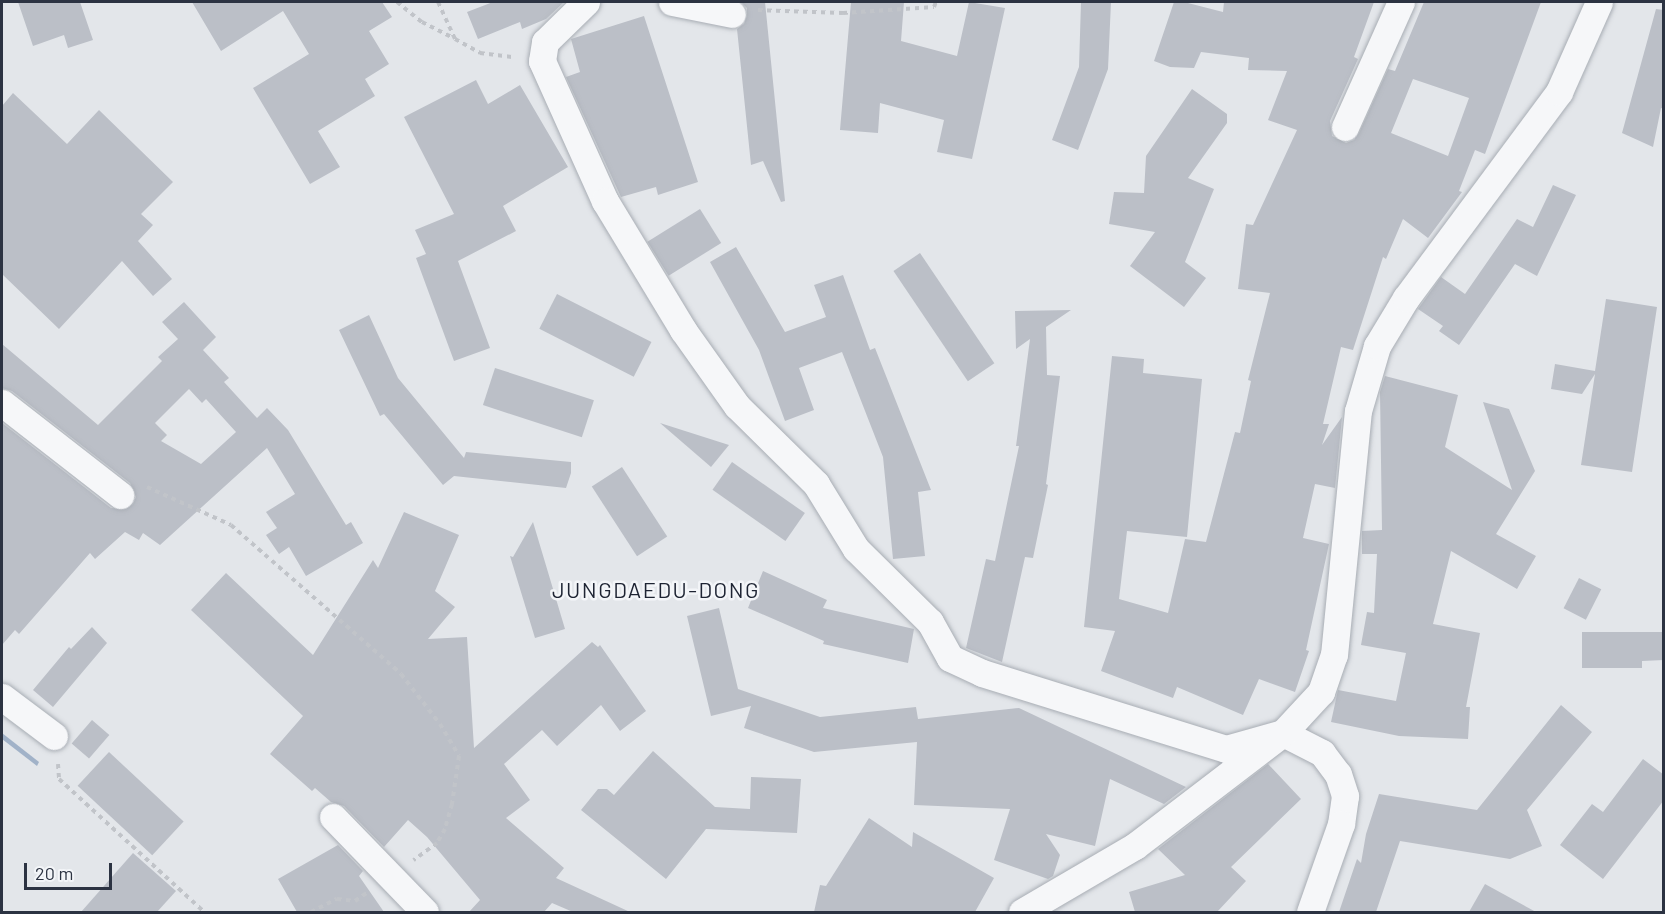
<!DOCTYPE html>
<style>
body{margin:0}
#map{position:relative;width:1665px;height:914px;overflow:hidden;background:#e3e6ea;font-family:Barlow,sans-serif}
div>[style]{position:absolute}
[style*='--x']{left:calc(var(--x)*1px);top:calc(var(--y)*1px);width:calc(var(--w)*1px);rotate:calc(var(--a)*1deg)}
.water>*{inset:0;background:#a1b2c8}
.building>*{inset:0;background:#bbbfc7;transform-origin:0 0}
.path>*{height:4px;margin-top:-2px;transform-origin:0;background:repeating-linear-gradient(90deg,#c1c4c9 0 4.5px,transparent 0 9px)}
.roads{filter:drop-shadow(0 0 2px #a8adb4) drop-shadow(0 0 2px #a8adb4)}
.street>*{height:27px;margin:-13.5px;padding:0 13.5px;transform-origin:13.5px;border-radius:13.5px;background:#f6f7f9}
span{translate:-50% -50%;white-space:nowrap;text-align:center;line-height:1.15;-webkit-text-stroke:5px #f3f5f8;paint-order:stroke}
.quarter-label{font-size:22px;color:#1e2433;letter-spacing:1.5px}
.frame{position:absolute;inset:0;border:3px solid #2c3342;pointer-events:none}
.scale{position:absolute;left:24px;top:863px;width:88px;height:27px;box-sizing:border-box;border:3px solid #2c3342;border-top:0;padding-left:8px;font-size:18px;line-height:21px;white-space:nowrap;color:#2c3342;-webkit-text-stroke:4px #f3f5f8;paint-order:stroke}
</style>
<div id="map">
<div class="water">
<i style="clip-path:polygon(2px 733px,39px 762px,37px 766px,2px 739px)"></i>
</div>
<div class="building">
<i style="clip-path:polygon(18px 2px,80px 2px,93px 40px,68px 48px,64px 35px,33px 46px)"></i>
<i style="clip-path:polygon(192px 2px,382px 2px,392px 17px,369px 31px,389px 64px,365px 79px,375px 96px,318px 131px,340px 167px,310px 184px,253px 88px,309px 54px,283px 11px,221px 51px)"></i>
<i style="clip-path:polygon(493px 2px,564px 2px,546px 19px,522px 29px,520px 22px,478px 39px,467px 12px)"></i>
<i style="clip-path:polygon(741px 2px,765px 2px,785px 201px,781px 202px,763px 161px,751px 165px,737px 29px,744px 24px,747px 16px,747px 8px)"></i>
<i style="clip-path:polygon(851px 2px,904px 2px,901px 41px,957px 56px,969px 2px,1005px 8px,972px 159px,937px 152px,944px 120px,880px 103px,878px 133px,840px 130px)"></i>
<i style="clip-path:polygon(1081px 2px,1111px 2px,1108px 69px,1078px 150px,1052px 140px,1079px 67px)"></i>
<i style="clip-path:polygon(evenodd,1174px 2px,1184px 2px,1223px 12px,1224px 2px,1374px 2px,1354px 57px,1358px 59px,1330px 121px,1332px 136px,1346px 143px,1354px 140px,1359px 133px,1388px 69px,1395px 71px,1424px 2px,1541px 2px,1485px 154px,1475px 150px,1459px 191px,1462px 192px,1428px 238px,1403px 219px,1386px 259px,1383px 257px,1353px 350px,1341px 347px,1323px 424px,1329px 424px,1322px 445px,1342px 417px,1335px 488px,1315px 484px,1303px 538px,1329px 544px,1306px 650px,1309px 651px,1295px 692px,1259px 679px,1243px 715px,1177px 687px,1173px 698px,1101px 671px,1115px 631px,1084px 627px,1112px 356px,1144px 359px,1143px 373px,1202px 379px,1187px 537px,1127px 531px,1119px 599px,1168px 613px,1185px 539px,1206px 542px,1235px 432px,1240px 433px,1251px 381px,1248px 380px,1270px 293px,1238px 289px,1246px 224px,1253px 225px,1297px 130px,1268px 120px,1287px 71px,1248px 70px,1249px 58px,1201px 52px,1194px 68px,1170px 67px,1154px 61px,1174px 2px,1413px 79px,1469px 98px,1448px 156px,1391px 133px,1413px 79px)"></i>
<i style="clip-path:polygon(1656px 9px,1664px 10px,1664px 109px,1661px 108px,1653px 147px,1622px 133px)"></i>
<i style="clip-path:polygon(644px 16px,698px 182px,658px 195px,656px 187px,621px 197px,566px 77px,580px 72px,571px 39px)"></i>
<i style="clip-path:polygon(476px 80px,488px 104px,520px 85px,568px 167px,503px 206px,516px 231px,458px 261px,490px 348px,454px 361px,416px 258px,426px 254px,415px 230px,454px 214px,404px 117px)"></i>
<i style="clip-path:polygon(1192px 89px,1227px 114px,1227px 123px,1188px 178px,1214px 189px,1185px 262px,1206px 278px,1184px 307px,1130px 266px,1155px 232px,1109px 224px,1114px 192px,1144px 193px,1146px 156px)"></i>
<i style="clip-path:polygon(13px 93px,67px 144px,99px 110px,173px 182px,141px 214px,153px 225px,138px 241px,172px 279px,153px 296px,122px 261px,59px 329px,2px 274px,2px 106px)"></i>
<i style="clip-path:polygon(1553px 185px,1576px 195px,1537px 276px,1515px 264px,1459px 345px,1439px 331px,1443px 326px,1418px 309px,1441px 277px,1465px 294px,1517px 219px,1533px 227px)"></i>
<i style="left:700px;top:209px;width:40px;height:62px;rotate:58deg"></i>
<i style="clip-path:polygon(736px 247px,785px 332px,826px 317px,814px 285px,843px 275px,870px 350px,875px 348px,931px 490px,918px 492px,925px 556px,893px 559px,883px 457px,842px 352px,799px 368px,814px 410px,785px 421px,759px 350px,710px 262px)"></i>
<i style="left:920px;top:253px;width:133px;height:32px;rotate:56deg"></i>
<i style="left:557px;top:294px;width:106px;height:39px;rotate:27deg"></i>
<i style="clip-path:polygon(1606px 299px,1657px 307px,1632px 472px,1581px 465px,1595px 374px,1582px 394px,1551px 389px,1555px 364px,1595px 371px)"></i>
<i style="clip-path:polygon(evenodd,184px 302px,216px 337px,203px 350px,229px 378px,224px 382px,257px 418px,267px 408px,288px 430px,346px 525px,351px 522px,363px 543px,306px 576px,289px 547px,279px 554px,266px 535px,277px 528px,266px 512px,295px 494px,267px 448px,160px 545px,143px 533px,139px 540px,125px 532px,95px 559px,90px 553px,19px 634px,15px 630px,2px 645px,2px 423px,111px 508px,126px 509px,133px 504px,136px 497px,130px 483px,12px 391px,2px 388px,2px 344px,98px 425px,162px 361px,158px 357px,178px 339px,162px 322px,184px 302px,189px 389px,202px 403px,206px 399px,236px 432px,201px 464px,161px 441px,167px 435px,155px 423px,189px 389px)"></i>
<i style="clip-path:polygon(1071px 310px,1046px 327px,1047px 375px,1060px 376px,1046px 484px,1048px 485px,1033px 558px,1025px 557px,1002px 662px,966px 648px,986px 559px,995px 561px,1019px 446px,1016px 446px,1030px 339px,1016px 349px,1015px 311px)"></i>
<i style="clip-path:polygon(369px 315px,398px 378px,464px 458px,466px 452px,571px 462px,571px 473px,566px 488px,454px 476px,443px 485px,384px 414px,380px 416px,339px 330px)"></i>
<i style="left:495px;top:368px;width:104px;height:39px;rotate:18deg"></i>
<i style="clip-path:polygon(1385px 376px,1458px 395px,1445px 447px,1512px 490px,1483px 402px,1509px 409px,1535px 471px,1496px 534px,1536px 556px,1517px 589px,1451px 551px,1433px 624px,1480px 633px,1466px 707px,1470px 707px,1468px 739px,1399px 736px,1331px 722px,1338px 690px,1396px 701px,1406px 653px,1361px 645px,1367px 612px,1374px 613px,1377px 554px,1362px 554px,1362px 531px,1382px 530px,1380px 392px)"></i>
<i style="clip-path:polygon(660px 423px,729px 445px,711px 467px)"></i>
<i style="left:732px;top:462px;width:89px;height:34px;rotate:35deg"></i>
<i style="left:622px;top:467px;width:83px;height:36px;rotate:57deg"></i>
<i style="clip-path:polygon(404px 512px,459px 535px,435px 591px,455px 607px,428px 639px,467px 637px,474px 748px,592px 642px,598px 647px,600px 645px,646px 711px,620px 731px,601px 705px,557px 746px,542px 730px,504px 764px,530px 800px,506px 818px,564px 868px,556px 878px,630px 912px,573px 912px,552px 903px,544px 912px,469px 912px,480px 900px,427px 837px,408px 820px,384px 847px,344px 806px,331px 802px,315px 788px,312px 791px,270px 754px,303px 716px,191px 610px,226px 573px,313px 655px,373px 560px,378px 568px)"></i>
<i style="clip-path:polygon(533px 522px,565px 629px,535px 638px,510px 556px,513px 557px)"></i>
<i style="clip-path:polygon(763px 571px,827px 600px,823px 608px,914px 629px,908px 663px,823px 644px,824px 641px,748px 608px)"></i>
<i style="left:1579px;top:578px;width:25px;height:34px;rotate:27deg"></i>
<i style="clip-path:polygon(719px 608px,738px 689px,820px 717px,916px 707px,918px 719px,1019px 708px,1186px 787px,1164px 804px,1110px 779px,1095px 846px,1046px 834px,1060px 855px,1053px 876px,1048px 879px,994px 860px,1010px 809px,914px 805px,917px 742px,814px 752px,744px 728px,751px 706px,711px 716px,687px 616px)"></i>
<i style="clip-path:polygon(92px 627px,107px 643px,53px 707px,33px 690px,69px 647px,71px 649px)"></i>
<i style="clip-path:polygon(1582px 632px,1664px 632px,1664px 660px,1642px 661px,1642px 668px,1582px 668px)"></i>
<i style="clip-path:polygon(1561px 705px,1592px 732px,1527px 810px,1542px 846px,1510px 859px,1400px 841px,1376px 912px,1339px 912px,1357px 859px,1361px 863px,1366px 834px,1379px 794px,1477px 810px)"></i>
<i style="left:92px;top:720px;width:23px;height:31px;rotate:41deg"></i>
<i style="clip-path:polygon(653px 751px,715px 807px,750px 809px,751px 777px,801px 779px,797px 833px,706px 829px,666px 879px,581px 810px,598px 789px,607px 789px,614px 795px)"></i>
<i style="left:109px;top:752px;width:102px;height:46px;rotate:43deg"></i>
<i style="clip-path:polygon(1643px 759px,1664px 775px,1664px 800px,1603px 879px,1560px 845px,1592px 804px,1603px 812px)"></i>
<i style="clip-path:polygon(1268px 764px,1301px 799px,1231px 867px,1246px 881px,1217px 912px,1135px 912px,1129px 892px,1185px 875px,1158px 849px)"></i>
<i style="clip-path:polygon(869px 818px,912px 847px,913px 832px,994px 878px,975px 912px,814px 912px,820px 885px,826px 886px)"></i>
<i style="clip-path:polygon(338px 845px,363px 871px,359px 876px,384px 912px,297px 912px,278px 879px)"></i>
<i style="clip-path:polygon(133px 853px,176px 891px,157px 912px,81px 912px)"></i>
<i style="clip-path:polygon(1485px 884px,1536px 912px,1469px 912px)"></i>
</div>
<div class="path">
<i style="--x:397;--y:2;--w:32;--a:39"></i>
<i style="--x:422;--y:22;--w:36;--a:27"></i>
<i style="--x:438;--y:2;--w:41;--a:65.3"></i>
<i style="--x:455;--y:39;--w:29;--a:29"></i>
<i style="--x:480;--y:53;--w:34;--a:7"></i>
<i style="--x:758;--y:10;--w:85;--a:2"></i>
<i style="--x:843;--y:13;--w:91;--a:-3.8"></i>
<i style="--x:934;--y:7;--w:5;--a:-68"></i>
<i style="--x:147;--y:487;--w:92;--a:24.3"></i>
<i style="--x:231;--y:525;--w:226;--a:41.2"></i>
<i style="--x:401;--y:674;--w:63;--a:52"></i>
<i style="--x:440;--y:724;--w:37;--a:59"></i>
<i style="--x:459;--y:756;--w:49;--a:98.3"></i>
<i style="--x:452;--y:804;--w:26;--a:106"></i>
<i style="--x:445;--y:829;--w:16;--a:120"></i>
<i style="--x:437;--y:843;--w:29;--a:144"></i>
<i style="--x:58;--y:764;--w:15;--a:86"></i>
<i style="--x:59;--y:779;--w:197;--a:42.5"></i>
<i style="--x:311;--y:912;--w:29;--a:-27"></i>
<i style="--x:337;--y:899;--w:18;--a:6"></i>
<i style="--x:355;--y:901;--w:16;--a:-35"></i>
</div>
<div class="roads">
<div class="street">
<i style="--x:586;--y:2;--w:57;--a:135.7"></i>
<i style="--x:545;--y:42;--w:19;--a:99"></i>
<i style="--x:542;--y:61;--w:154;--a:65.8"></i>
<i style="--x:605;--y:201;--w:151;--a:58.8"></i>
<i style="--x:683;--y:330;--w:93;--a:54.6"></i>
<i style="--x:737;--y:406;--w:111;--a:44.6"></i>
<i style="--x:816;--y:484;--w:76;--a:58.4"></i>
<i style="--x:856;--y:549;--w:104;--a:44.6"></i>
<i style="--x:930;--y:622;--w:41;--a:60.9"></i>
<i style="--x:950;--y:658;--w:35;--a:25"></i>
<i style="--x:982;--y:673;--w:256;--a:17.3"></i>
<i style="--x:1226;--y:749;--w:59;--a:-15.7"></i>
<i style="--x:1283;--y:733;--w:44;--a:27.1"></i>
<i style="--x:1322;--y:753;--w:26;--a:53"></i>
<i style="--x:1338;--y:774;--w:23;--a:72"></i>
<i style="--x:1345;--y:796;--w:28;--a:98"></i>
<i style="--x:1341;--y:824;--w:93;--a:109.4"></i>
<i style="--x:672;--y:2;--w:61;--a:11.3"></i>
<i style="--x:1345;--y:127;--w:137;--a:-65.9"></i>
<i style="--x:2;--y:403;--w:150;--a:37.9"></i>
<i style="--x:2;--y:697;--w:65;--a:36.9"></i>
<i style="--x:333;--y:817;--w:132;--a:45.9"></i>
<i style="--x:1022;--y:912;--w:131;--a:-30.3"></i>
<i style="--x:1135;--y:846;--w:186;--a:-37.4"></i>
<i style="--x:1283;--y:733;--w:56;--a:-47.2"></i>
<i style="--x:1321;--y:692;--w:39;--a:-71"></i>
<i style="--x:1334;--y:655;--w:245;--a:-84.4"></i>
<i style="--x:1358;--y:411;--w:68;--a:-73.7"></i>
<i style="--x:1377;--y:346;--w:56;--a:-58.9"></i>
<i style="--x:1406;--y:298;--w:257;--a:-53.4"></i>
<i style="--x:1559;--y:92;--w:98;--a:-66"></i>
</div>
</div>
<div class="quarter-label">
<span style="left:656px;top:590px">JUNGDAEDU-DONG</span>
</div>
<div class="frame"></div>
<div class="scale">20 m</div>
</div>
